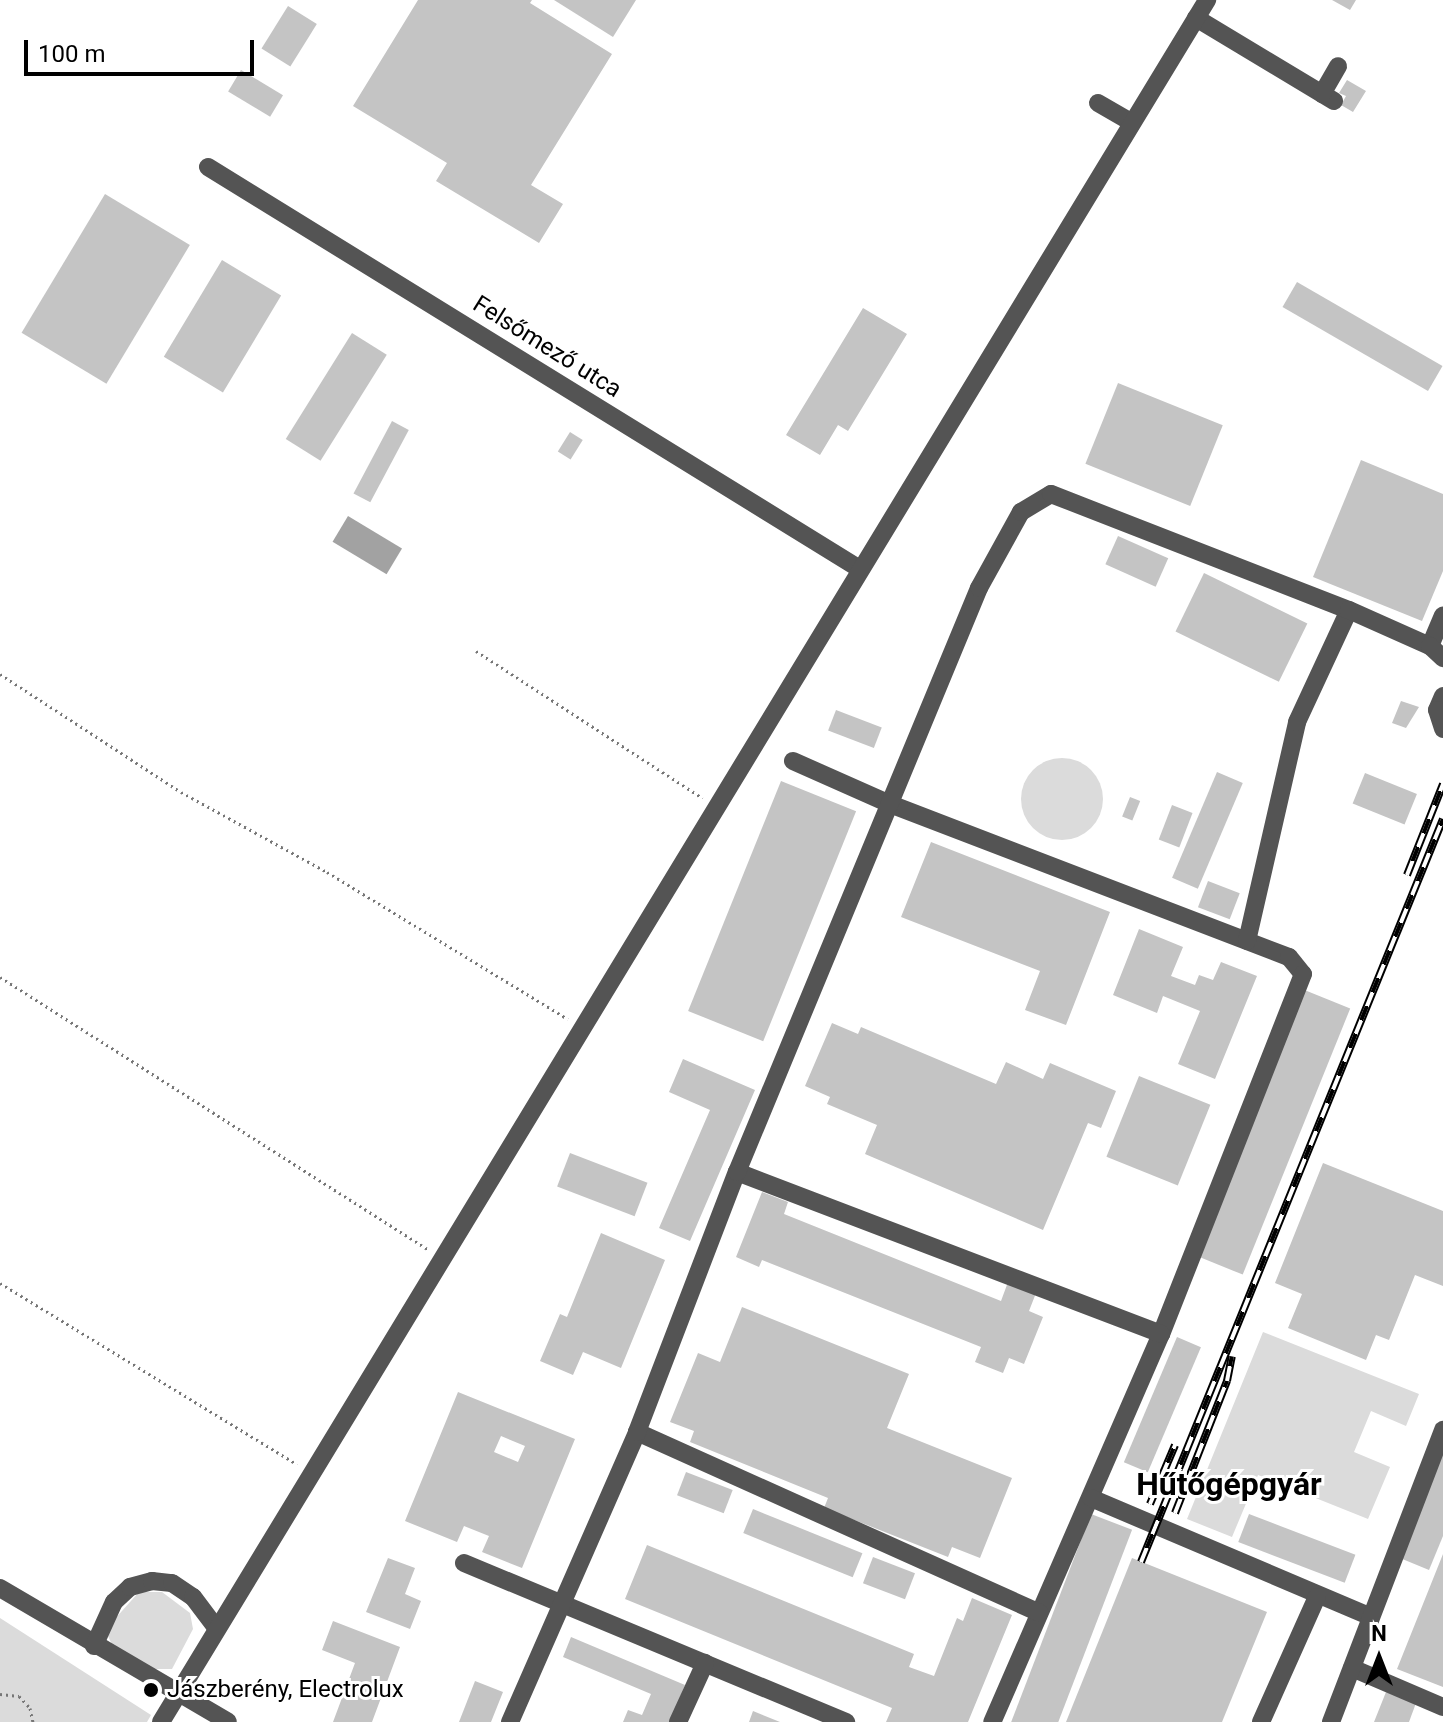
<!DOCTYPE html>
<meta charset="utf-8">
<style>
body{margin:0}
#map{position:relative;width:1443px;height:1722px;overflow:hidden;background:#fff;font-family:Roboto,sans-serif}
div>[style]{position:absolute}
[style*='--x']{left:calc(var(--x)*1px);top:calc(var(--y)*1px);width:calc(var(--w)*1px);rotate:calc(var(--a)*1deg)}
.green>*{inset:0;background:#dbdbdb}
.round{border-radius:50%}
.water>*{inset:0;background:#a2a2a2;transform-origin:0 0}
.building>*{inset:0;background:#c4c4c4;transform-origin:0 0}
.path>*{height:3px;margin-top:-1.5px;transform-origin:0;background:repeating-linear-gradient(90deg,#767676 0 2px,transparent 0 6px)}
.minor>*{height:18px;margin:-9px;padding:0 9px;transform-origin:9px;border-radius:9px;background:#545454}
.rail>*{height:8px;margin-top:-4px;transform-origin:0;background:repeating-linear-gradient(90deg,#fff 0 15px,#000 0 30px);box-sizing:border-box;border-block:2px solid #000}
.dots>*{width:22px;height:22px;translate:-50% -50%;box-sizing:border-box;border:4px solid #fff;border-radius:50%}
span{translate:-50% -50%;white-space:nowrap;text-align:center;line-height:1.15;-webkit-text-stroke:6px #fff;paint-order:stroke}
.street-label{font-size:24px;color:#000}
.poi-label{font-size:24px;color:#000}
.left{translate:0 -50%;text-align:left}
.district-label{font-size:32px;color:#000;font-weight:700}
.north{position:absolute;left:1339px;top:1618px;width:80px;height:80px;-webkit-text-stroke:6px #fff;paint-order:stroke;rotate:0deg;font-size:22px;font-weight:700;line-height:32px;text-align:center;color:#000}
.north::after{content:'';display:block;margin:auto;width:28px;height:36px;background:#000;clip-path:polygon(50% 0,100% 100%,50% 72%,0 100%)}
.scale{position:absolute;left:24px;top:40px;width:230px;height:36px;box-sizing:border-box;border:4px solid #000;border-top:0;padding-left:10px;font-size:24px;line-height:28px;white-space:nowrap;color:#000;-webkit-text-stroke:6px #fff;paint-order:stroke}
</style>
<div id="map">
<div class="green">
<i class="round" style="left:1021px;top:758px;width:82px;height:82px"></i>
<i style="clip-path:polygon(1263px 1332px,1419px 1394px,1406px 1426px,1371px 1411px,1354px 1452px,1390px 1467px,1368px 1519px,1258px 1475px,1232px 1537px,1187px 1519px)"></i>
<i style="clip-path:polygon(139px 1592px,162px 1592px,190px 1613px,193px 1629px,172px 1669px,148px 1669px,115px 1651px,108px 1636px,113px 1621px)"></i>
<i style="clip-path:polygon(0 1618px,151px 1715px,147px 1722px,0 1722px)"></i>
</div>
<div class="water">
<i style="left:348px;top:516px;width:63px;height:30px;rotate:31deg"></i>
</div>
<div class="building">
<i style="clip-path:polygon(418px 0,532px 0,530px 3px,612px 54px,531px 185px,563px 204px,539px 243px,436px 181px,447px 163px,353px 106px)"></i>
<i style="clip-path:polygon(554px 0,636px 0,613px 37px)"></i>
<i style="clip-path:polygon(1332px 0,1356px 0,1350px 10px)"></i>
<i style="left:288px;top:6px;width:34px;height:50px;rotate:32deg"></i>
<i style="left:241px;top:70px;width:49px;height:25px;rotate:31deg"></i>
<i style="clip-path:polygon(1347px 80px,1366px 91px,1353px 112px,1341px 105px,1346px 96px,1339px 93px)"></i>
<i style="left:105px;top:194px;width:99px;height:162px;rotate:31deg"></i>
<i style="left:222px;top:260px;width:69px;height:113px;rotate:31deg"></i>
<i style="left:1297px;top:282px;width:168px;height:29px;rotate:30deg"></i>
<i style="clip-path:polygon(863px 308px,907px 334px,848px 431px,838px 425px,820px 455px,786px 435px)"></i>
<i style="left:352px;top:333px;width:41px;height:125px;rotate:32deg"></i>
<i style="left:1118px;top:383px;width:113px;height:87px;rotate:22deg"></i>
<i style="left:392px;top:421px;width:19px;height:82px;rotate:28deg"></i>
<i style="left:570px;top:432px;width:15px;height:23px;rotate:32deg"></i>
<i style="clip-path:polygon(1361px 460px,1443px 494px,1443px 571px,1422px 621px,1313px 577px)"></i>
<i style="left:1118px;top:536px;width:55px;height:31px;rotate:24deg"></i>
<i style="left:1204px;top:573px;width:115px;height:65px;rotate:26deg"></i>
<i style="clip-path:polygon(1401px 701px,1419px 707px,1406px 728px,1392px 723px)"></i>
<i style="left:836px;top:710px;width:49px;height:22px;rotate:21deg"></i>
<i style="left:1217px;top:772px;width:28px;height:115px;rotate:23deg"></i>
<i style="left:1365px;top:773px;width:56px;height:33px;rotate:22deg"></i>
<i style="left:781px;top:781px;width:81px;height:248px;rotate:22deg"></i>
<i style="left:1130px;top:797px;width:11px;height:21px;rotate:22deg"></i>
<i style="left:1172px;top:805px;width:22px;height:37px;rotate:21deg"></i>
<i style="clip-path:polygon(931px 842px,1110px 912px,1066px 1025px,1025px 1010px,1040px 971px,901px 917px)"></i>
<i style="left:1208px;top:881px;width:34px;height:28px;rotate:21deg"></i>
<i style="clip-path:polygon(1139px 929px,1183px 947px,1171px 976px,1195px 985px,1199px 975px,1213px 980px,1221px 962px,1257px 976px,1215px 1079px,1178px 1064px,1200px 1011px,1163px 996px,1157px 1013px,1113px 995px)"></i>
<i style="left:1302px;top:989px;width:52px;height:287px;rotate:22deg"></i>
<i style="clip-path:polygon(832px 1023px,858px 1034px,861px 1027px,996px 1084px,1006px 1062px,1043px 1079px,1050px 1063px,1116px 1091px,1101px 1128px,1088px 1123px,1043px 1230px,865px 1154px,877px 1125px,827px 1104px,830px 1097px,805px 1086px)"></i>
<i style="clip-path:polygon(683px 1059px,755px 1090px,690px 1241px,659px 1228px,710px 1110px,669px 1092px)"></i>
<i style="left:1139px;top:1076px;width:77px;height:87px;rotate:22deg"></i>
<i style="left:570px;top:1153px;width:83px;height:36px;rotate:21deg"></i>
<i style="clip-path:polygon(1323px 1163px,1443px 1211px,1443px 1286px,1415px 1275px,1389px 1340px,1376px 1335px,1366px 1360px,1288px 1328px,1302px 1294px,1275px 1283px)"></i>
<i style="clip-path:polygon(762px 1192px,788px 1202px,784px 1214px,1001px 1301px,1008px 1282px,1036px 1293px,1029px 1311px,1043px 1317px,1024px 1364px,1009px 1358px,1003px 1373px,975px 1362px,981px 1347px,762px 1260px,759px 1267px,736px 1257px)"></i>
<i style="clip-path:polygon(601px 1233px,665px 1260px,621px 1368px,583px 1352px,573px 1375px,540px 1361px,560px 1314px,567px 1317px)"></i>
<i style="clip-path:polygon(742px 1307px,909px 1374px,887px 1428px,1012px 1478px,980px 1558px,952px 1547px,948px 1557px,824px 1508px,828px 1498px,690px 1442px,694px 1431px,670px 1422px,698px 1353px,720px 1362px)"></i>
<i style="left:1177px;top:1337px;width:26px;height:136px;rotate:23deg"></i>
<i style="clip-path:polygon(evenodd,458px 1392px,575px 1439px,522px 1568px,482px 1552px,489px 1536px,464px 1526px,457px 1542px,405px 1521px,458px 1392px,501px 1436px,525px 1446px,518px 1462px,494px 1452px,501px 1436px)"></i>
<i style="clip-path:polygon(1443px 1435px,1443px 1536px,1429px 1570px,1395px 1556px)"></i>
<i style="left:686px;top:1472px;width:50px;height:25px;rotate:21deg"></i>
<i style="left:753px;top:1509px;width:118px;height:26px;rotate:22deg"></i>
<i style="left:1091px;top:1514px;width:44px;height:225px;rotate:21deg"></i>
<i style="left:1249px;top:1514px;width:114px;height:30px;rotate:21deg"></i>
<i style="clip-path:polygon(647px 1545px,914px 1654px,909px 1667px,934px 1676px,957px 1618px,963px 1621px,972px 1598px,1012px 1615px,968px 1722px,886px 1722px,892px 1708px,625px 1599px)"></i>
<i style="clip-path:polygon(1443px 1554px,1443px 1687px,1397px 1669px)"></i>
<i style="left:873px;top:1557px;width:45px;height:28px;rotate:21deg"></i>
<i style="clip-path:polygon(388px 1558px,415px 1568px,405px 1594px,421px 1601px,410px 1629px,366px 1612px)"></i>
<i style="clip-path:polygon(1132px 1558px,1267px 1612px,1222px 1722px,1066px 1722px)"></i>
<i style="clip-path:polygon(333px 1621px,400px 1647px,372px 1722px,333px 1722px,355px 1663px,322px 1650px)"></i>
<i style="clip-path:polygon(571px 1637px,685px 1685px,670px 1722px,623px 1722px,628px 1710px,642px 1715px,651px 1694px,563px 1657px)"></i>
<i style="clip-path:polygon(475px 1681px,503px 1692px,491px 1722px,459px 1722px)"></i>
<i style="clip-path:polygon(1386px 1692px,1416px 1703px,1409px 1722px,1374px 1722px)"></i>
<i style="clip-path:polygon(753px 1711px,780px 1722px,749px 1722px)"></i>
</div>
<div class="path">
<i style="--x:476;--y:651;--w:270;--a:33"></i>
<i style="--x:0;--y:674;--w:216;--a:33.1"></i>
<i style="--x:181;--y:792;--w:166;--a:28.7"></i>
<i style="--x:327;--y:872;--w:282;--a:31.4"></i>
<i style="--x:0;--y:977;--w:508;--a:32.47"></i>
<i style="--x:0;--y:1283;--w:348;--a:31.4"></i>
<i style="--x:0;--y:1694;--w:19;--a:6"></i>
<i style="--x:19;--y:1696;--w:16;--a:47"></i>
<i style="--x:30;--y:1708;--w:14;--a:78"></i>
</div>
<div class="minor">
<i style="--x:1196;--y:18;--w:161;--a:31"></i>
<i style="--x:1322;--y:94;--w:32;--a:-60"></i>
<i style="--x:1098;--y:103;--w:39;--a:30"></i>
<i style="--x:208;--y:167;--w:766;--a:31.66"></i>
<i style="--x:1430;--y:646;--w:33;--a:-67"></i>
<i style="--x:1443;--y:696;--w:15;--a:113"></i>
<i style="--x:1437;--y:710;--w:20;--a:72"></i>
<i style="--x:793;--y:761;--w:106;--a:23.9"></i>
<i style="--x:890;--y:804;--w:427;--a:21"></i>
<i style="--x:1289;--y:957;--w:22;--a:51"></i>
<i style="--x:1303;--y:974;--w:387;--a:111.5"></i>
<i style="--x:1161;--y:1334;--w:423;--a:113.5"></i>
<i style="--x:1247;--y:941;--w:225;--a:-77.1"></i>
<i style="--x:1297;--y:722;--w:123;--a:-65.1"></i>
<i style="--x:737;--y:1172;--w:454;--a:20.9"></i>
<i style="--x:637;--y:1432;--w:441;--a:24.2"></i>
<i style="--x:1091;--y:1498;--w:304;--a:23"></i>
<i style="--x:464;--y:1563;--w:414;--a:22.6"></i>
<i style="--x:0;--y:1588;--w:264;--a:30.4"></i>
<i style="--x:94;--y:1646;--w:48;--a:-65.6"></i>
<i style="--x:114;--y:1602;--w:22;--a:-43"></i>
<i style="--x:130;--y:1587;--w:23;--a:-15"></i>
<i style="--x:152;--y:1581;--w:20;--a:6"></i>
<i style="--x:172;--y:1583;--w:25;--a:34"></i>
<i style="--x:193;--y:1597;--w:38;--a:53"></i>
<i style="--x:1352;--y:1668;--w:99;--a:23.2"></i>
<i style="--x:161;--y:1722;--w:2015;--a:-58.72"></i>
<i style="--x:510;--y:1722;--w:317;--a:-66.3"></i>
<i style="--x:637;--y:1432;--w:279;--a:-69"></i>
<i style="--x:737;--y:1172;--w:632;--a:-67.49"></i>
<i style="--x:979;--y:588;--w:87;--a:-61.1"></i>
<i style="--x:1021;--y:512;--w:35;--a:-31"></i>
<i style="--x:1051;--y:494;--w:320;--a:21.3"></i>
<i style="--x:1349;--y:610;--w:89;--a:24"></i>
<i style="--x:1430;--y:646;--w:18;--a:43"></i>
<i style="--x:678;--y:1722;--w:65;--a:-65.4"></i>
<i style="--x:1261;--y:1722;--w:137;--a:-65.9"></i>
<i style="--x:1331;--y:1722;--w:313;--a:-69"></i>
</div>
<div class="rail">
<i style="--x:1407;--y:875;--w:98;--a:-68.4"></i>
<i style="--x:1150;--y:1504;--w:64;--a:-67"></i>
<i style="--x:1175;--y:1513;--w:142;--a:-68.5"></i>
<i style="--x:1227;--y:1381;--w:25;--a:-79"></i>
<i style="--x:1141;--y:1562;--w:802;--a:-67.88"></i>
</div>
<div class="dots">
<i style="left:151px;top:1690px;background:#000"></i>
</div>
<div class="street-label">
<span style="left:547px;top:347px;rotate:32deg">Felsőmező utca</span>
</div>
<div class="poi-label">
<span class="left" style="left:167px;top:1690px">Jászberény, Electrolux</span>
</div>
<div class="district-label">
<span style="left:1229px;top:1484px">Hűtőgépgyár</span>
</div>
<div class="north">N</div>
<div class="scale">100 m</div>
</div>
